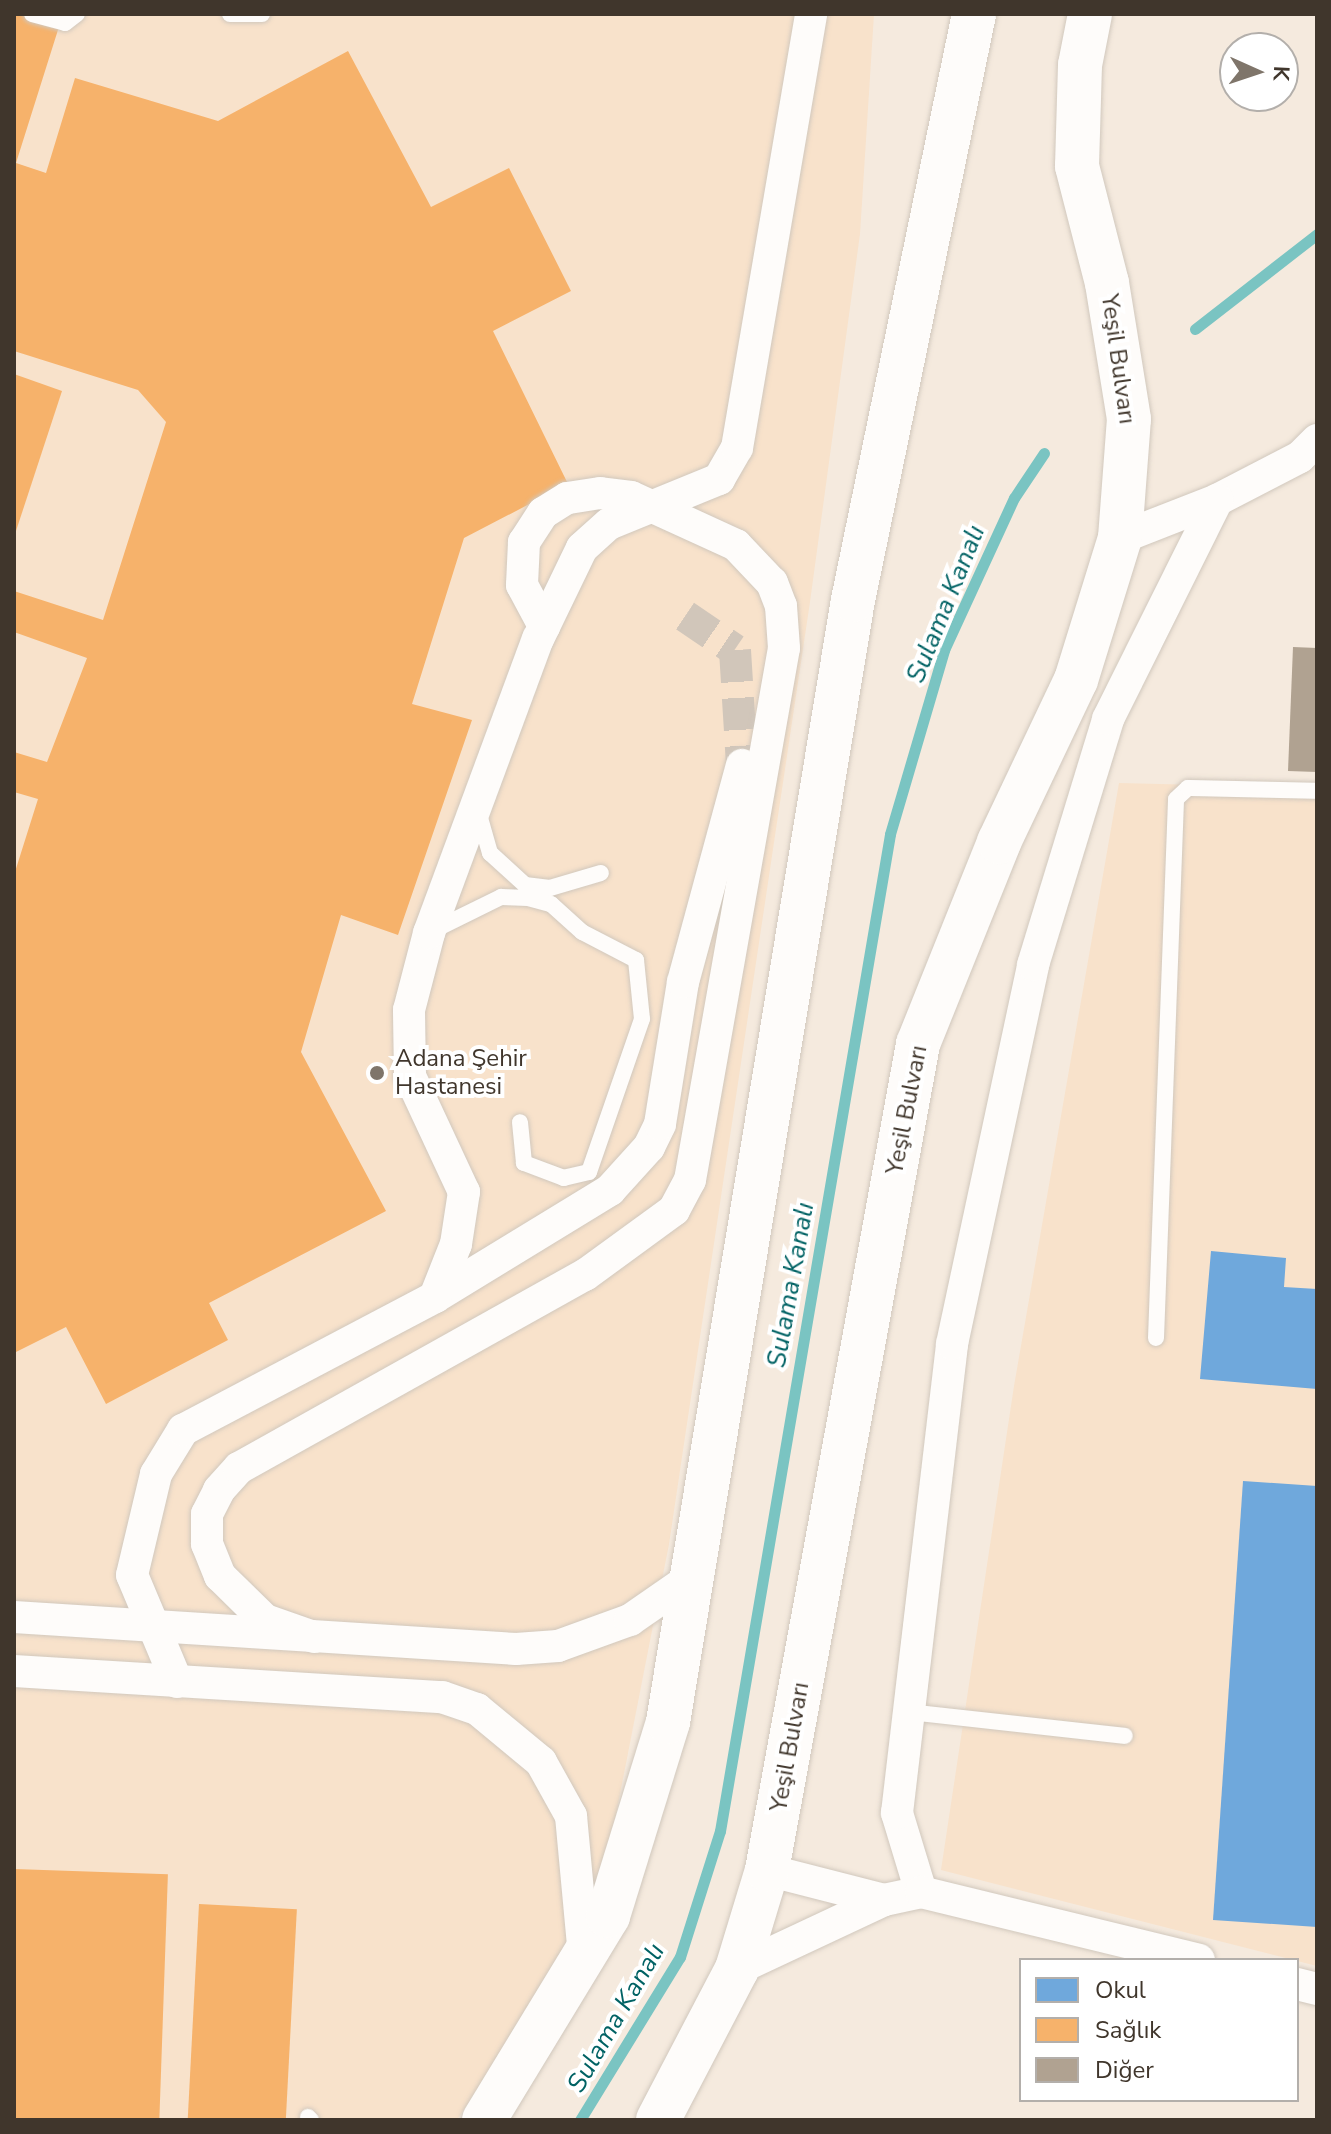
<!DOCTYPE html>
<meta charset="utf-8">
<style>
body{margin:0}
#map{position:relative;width:1331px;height:2134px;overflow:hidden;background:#f5eade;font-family:"Nunito Sans",sans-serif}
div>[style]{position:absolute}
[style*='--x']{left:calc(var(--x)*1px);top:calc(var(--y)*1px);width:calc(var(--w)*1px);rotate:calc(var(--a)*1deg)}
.built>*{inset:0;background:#f8e2cb}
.schools>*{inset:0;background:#6fa8dc}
.health>*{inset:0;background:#f6b26b;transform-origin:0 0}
.stream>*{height:11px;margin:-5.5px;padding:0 5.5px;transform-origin:5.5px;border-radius:5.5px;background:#7ac4c2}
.building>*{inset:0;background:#b0a291}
.minor-tunnel>*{height:32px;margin-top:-16px;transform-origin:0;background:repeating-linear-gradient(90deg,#d1c6ba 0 32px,transparent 0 48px)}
.roads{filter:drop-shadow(0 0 2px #d1c8bd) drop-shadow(0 0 2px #d1c8bd)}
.service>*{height:16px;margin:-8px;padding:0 8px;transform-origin:8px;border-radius:8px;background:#fefcfa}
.minor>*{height:32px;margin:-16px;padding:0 16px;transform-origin:16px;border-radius:16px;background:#fefcfa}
.secondary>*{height:44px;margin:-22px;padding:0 22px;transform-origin:22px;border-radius:22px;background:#fefcfa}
.dots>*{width:22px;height:22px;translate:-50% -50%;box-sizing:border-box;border:4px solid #fff;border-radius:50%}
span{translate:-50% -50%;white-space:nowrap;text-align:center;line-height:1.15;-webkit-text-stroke:8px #fff;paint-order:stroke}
.street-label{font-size:24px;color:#40362c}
.poi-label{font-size:24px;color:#40362c}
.left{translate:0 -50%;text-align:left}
.water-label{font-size:26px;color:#006264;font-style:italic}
.frame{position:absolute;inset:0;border:16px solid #40362c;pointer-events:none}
.legend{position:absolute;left:1019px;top:1958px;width:280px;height:144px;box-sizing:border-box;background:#fff;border:2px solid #b3afab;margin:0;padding:10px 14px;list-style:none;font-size:24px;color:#40362c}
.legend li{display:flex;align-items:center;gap:16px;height:40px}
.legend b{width:40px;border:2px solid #b3afab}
.north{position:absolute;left:1219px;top:32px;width:80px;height:80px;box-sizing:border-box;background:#fff;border:2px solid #b3afab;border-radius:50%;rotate:93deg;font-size:22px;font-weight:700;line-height:32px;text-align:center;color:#40362c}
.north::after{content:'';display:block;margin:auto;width:28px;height:36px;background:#7f756a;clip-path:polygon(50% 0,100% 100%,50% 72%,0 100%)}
</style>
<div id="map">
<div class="built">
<i style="clip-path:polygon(14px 14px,874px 14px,860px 234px,810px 602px,669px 1544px,598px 1906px,457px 2120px,14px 2120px)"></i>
<i style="clip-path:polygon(1119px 783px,1317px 788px,1317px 1966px,941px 1870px,1014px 1386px)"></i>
</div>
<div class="schools">
<i style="clip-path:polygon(1211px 1251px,1286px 1258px,1284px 1287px,1317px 1289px,1317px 1389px,1200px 1379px)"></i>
<i style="clip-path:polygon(1243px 1481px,1317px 1486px,1317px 1927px,1213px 1920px)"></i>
</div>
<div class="health">
<i style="clip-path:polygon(14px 14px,63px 14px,16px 163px,46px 173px,75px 78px,218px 121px,348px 51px,431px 207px,509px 168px,571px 291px,493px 331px,568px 484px,464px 538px,412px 704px,472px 720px,398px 935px,341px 915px,301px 1052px,386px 1211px,209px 1303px,228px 1340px,106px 1404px,66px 1327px,14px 1353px,14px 875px,38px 799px,14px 792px,14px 752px,47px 762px,87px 658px,14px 632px,14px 591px,103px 620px,166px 422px,138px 390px,14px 351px)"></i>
<i style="clip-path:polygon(14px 374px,62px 391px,15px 534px,14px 534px)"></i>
<i style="left:14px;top:1869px;width:154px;height:251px;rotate:2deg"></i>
<i style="left:199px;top:1904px;width:98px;height:216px;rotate:3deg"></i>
</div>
<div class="stream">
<i style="--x:1195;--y:329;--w:155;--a:-37.9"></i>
<i style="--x:580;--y:2120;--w:191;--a:-58.5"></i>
<i style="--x:680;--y:1957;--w:132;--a:-72.4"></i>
<i style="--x:720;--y:1831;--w:1011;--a:-80.32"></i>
<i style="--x:890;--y:834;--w:192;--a:-73.6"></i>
<i style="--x:944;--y:650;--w:167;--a:-65.3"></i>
<i style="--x:1014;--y:498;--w:54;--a:-56.3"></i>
</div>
<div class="building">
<i style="clip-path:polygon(1293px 647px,1317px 648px,1317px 772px,1288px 771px)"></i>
</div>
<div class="minor-tunnel">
<i style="--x:685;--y:616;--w:60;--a:34.2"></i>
<i style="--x:735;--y:650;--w:115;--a:86.5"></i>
</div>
<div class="roads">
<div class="service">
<i style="--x:32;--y:14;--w:34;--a:15"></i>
<i style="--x:65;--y:23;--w:15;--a:-37"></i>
<i style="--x:230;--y:14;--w:32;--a:0"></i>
<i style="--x:478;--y:811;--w:44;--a:74.1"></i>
<i style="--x:490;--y:853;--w:47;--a:42.4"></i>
<i style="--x:525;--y:885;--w:25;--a:7"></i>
<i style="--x:550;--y:888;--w:53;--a:-16.4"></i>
<i style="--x:434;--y:930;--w:75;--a:-26.2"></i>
<i style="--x:501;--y:897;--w:27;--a:2"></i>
<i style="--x:528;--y:898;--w:24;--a:15"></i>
<i style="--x:551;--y:904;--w:42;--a:42.1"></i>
<i style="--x:582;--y:932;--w:61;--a:27.4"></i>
<i style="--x:636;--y:960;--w:59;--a:84.2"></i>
<i style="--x:642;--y:1019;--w:162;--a:109.1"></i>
<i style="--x:589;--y:1172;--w:26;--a:167"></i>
<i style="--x:564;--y:1178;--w:43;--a:-159.4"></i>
<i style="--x:524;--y:1163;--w:41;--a:-95.6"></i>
<i style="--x:1156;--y:1338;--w:539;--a:-87.87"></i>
<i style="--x:1176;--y:799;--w:16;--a:-43"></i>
<i style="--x:1188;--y:788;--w:129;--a:1.3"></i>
<i style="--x:909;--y:1712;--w:217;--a:6.3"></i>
<i style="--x:308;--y:2117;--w:4;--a:45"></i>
</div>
<div class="minor">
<i style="--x:1120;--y:538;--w:104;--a:-21.4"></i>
<i style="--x:1217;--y:500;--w:93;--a:-27.4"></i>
<i style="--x:1300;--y:457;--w:24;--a:-45"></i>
<i style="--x:435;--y:1297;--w:205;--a:-31.4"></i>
<i style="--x:610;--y:1190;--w:58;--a:-47.8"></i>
<i style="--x:649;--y:1147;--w:25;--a:-64"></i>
<i style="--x:660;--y:1124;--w:144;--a:-80.8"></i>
<i style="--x:683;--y:982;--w:225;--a:-74.8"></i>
<i style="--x:14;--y:1617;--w:503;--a:3.65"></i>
<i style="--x:516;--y:1649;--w:42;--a:-4.1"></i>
<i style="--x:558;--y:1646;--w:77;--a:-19.9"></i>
<i style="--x:630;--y:1620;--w:79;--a:-34.7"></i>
<i style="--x:314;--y:1637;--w:52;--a:-160.9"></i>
<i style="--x:265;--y:1620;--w:63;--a:-135.6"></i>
<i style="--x:220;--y:1576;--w:35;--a:-112"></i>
<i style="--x:207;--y:1544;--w:30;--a:-90"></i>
<i style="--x:207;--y:1514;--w:27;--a:-63"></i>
<i style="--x:219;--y:1490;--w:30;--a:-48"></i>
<i style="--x:239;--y:1468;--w:396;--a:-29.2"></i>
<i style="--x:585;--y:1275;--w:110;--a:-36.1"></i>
<i style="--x:674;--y:1210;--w:34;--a:-62"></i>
<i style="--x:690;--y:1180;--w:540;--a:-79.98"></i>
<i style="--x:784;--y:648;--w:42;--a:-94.1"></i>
<i style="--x:781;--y:606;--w:25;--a:-111"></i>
<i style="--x:772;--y:583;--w:52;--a:-133.5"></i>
<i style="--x:736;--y:545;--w:115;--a:-155.4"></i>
<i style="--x:631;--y:497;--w:31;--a:-173"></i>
<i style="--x:600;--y:493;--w:33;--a:171"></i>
<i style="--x:567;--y:498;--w:28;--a:148"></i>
<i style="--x:543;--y:513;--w:35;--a:123"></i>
<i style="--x:524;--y:542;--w:43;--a:92.7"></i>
<i style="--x:522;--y:585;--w:47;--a:61.8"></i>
<i style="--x:14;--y:1671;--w:429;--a:3.5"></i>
<i style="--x:442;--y:1697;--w:37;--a:19"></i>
<i style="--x:477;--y:1709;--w:83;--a:39.6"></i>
<i style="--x:541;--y:1762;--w:62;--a:60.9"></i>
<i style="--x:571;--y:1816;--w:142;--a:84.7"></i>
<i style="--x:177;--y:1682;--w:116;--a:-112.8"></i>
<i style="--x:132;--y:1575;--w:104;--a:-76.6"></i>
<i style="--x:156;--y:1474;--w:52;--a:-58.5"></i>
<i style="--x:183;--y:1430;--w:285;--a:-27.8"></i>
<i style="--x:435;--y:1297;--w:57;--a:-68.4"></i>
<i style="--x:456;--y:1244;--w:53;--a:-81.3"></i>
<i style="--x:464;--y:1192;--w:128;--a:-115"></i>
<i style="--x:410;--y:1076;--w:66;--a:-90.9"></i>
<i style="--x:409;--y:1010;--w:80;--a:-75.4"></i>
<i style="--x:429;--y:933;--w:314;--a:-69.7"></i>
<i style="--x:538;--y:639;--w:101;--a:-64.2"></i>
<i style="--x:582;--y:548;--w:36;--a:-42"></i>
<i style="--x:609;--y:524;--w:119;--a:-22.2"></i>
<i style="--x:719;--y:479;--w:36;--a:-60"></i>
<i style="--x:737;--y:448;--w:440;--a:-80.3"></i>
<i style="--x:767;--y:1870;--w:121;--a:14.4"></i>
<i style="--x:921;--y:1892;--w:83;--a:-106.9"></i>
<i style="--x:897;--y:1813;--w:472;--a:-83.3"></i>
<i style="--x:952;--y:1344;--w:388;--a:-77.9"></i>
<i style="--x:1033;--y:965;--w:257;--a:-73"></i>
<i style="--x:1108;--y:719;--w:245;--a:-63.5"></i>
<i style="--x:737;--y:1969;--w:162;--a:-25.1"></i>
<i style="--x:884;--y:1900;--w:38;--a:-12"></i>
<i style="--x:921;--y:1892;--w:286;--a:13.7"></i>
<i style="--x:1297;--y:1984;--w:21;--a:14"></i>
</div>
<div class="secondary">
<i style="--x:484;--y:2120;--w:239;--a:-58.7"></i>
<i style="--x:608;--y:1916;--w:203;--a:-72.8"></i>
<i style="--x:668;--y:1722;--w:1137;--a:-80.64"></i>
<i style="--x:853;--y:600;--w:598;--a:-78.33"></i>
<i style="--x:658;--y:2120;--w:170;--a:-62.4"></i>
<i style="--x:737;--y:1969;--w:103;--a:-73.1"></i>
<i style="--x:767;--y:1870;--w:840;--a:-79.64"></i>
<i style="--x:918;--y:1044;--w:218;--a:-68.1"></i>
<i style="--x:999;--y:842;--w:179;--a:-64.6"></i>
<i style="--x:1076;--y:680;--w:149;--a:-72.8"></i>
<i style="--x:1120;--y:538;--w:119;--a:-85.7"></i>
<i style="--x:1129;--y:419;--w:138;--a:-99.2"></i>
<i style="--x:1107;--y:283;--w:121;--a:-104.4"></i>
<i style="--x:1077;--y:166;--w:101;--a:-88.3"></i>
<i style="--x:1080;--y:65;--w:52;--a:-78.9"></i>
</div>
</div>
<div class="dots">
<i style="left:377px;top:1073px;background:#7f756a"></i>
</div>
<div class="street-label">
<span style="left:1118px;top:359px;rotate:82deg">Yeşil Bulvarı</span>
<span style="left:907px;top:1110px;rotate:-79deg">Yeşil Bulvarı</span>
<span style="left:790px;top:1747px;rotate:-80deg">Yeşil Bulvarı</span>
</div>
<div class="poi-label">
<span class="left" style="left:395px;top:1073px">Adana Şehir<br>Hastanesi</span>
</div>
<div class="water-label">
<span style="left:946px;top:604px;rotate:-68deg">Sulama Kanalı</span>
<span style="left:791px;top:1285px;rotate:-80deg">Sulama Kanalı</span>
<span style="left:616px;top:2018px;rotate:-60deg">Sulama Kanalı</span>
</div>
<div class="frame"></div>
<ul class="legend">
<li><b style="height:22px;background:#6fa8dc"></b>Okul</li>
<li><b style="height:22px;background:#f6b26b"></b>Sağlık</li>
<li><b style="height:22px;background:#b0a291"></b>Diğer</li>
</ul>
<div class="north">K</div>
</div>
